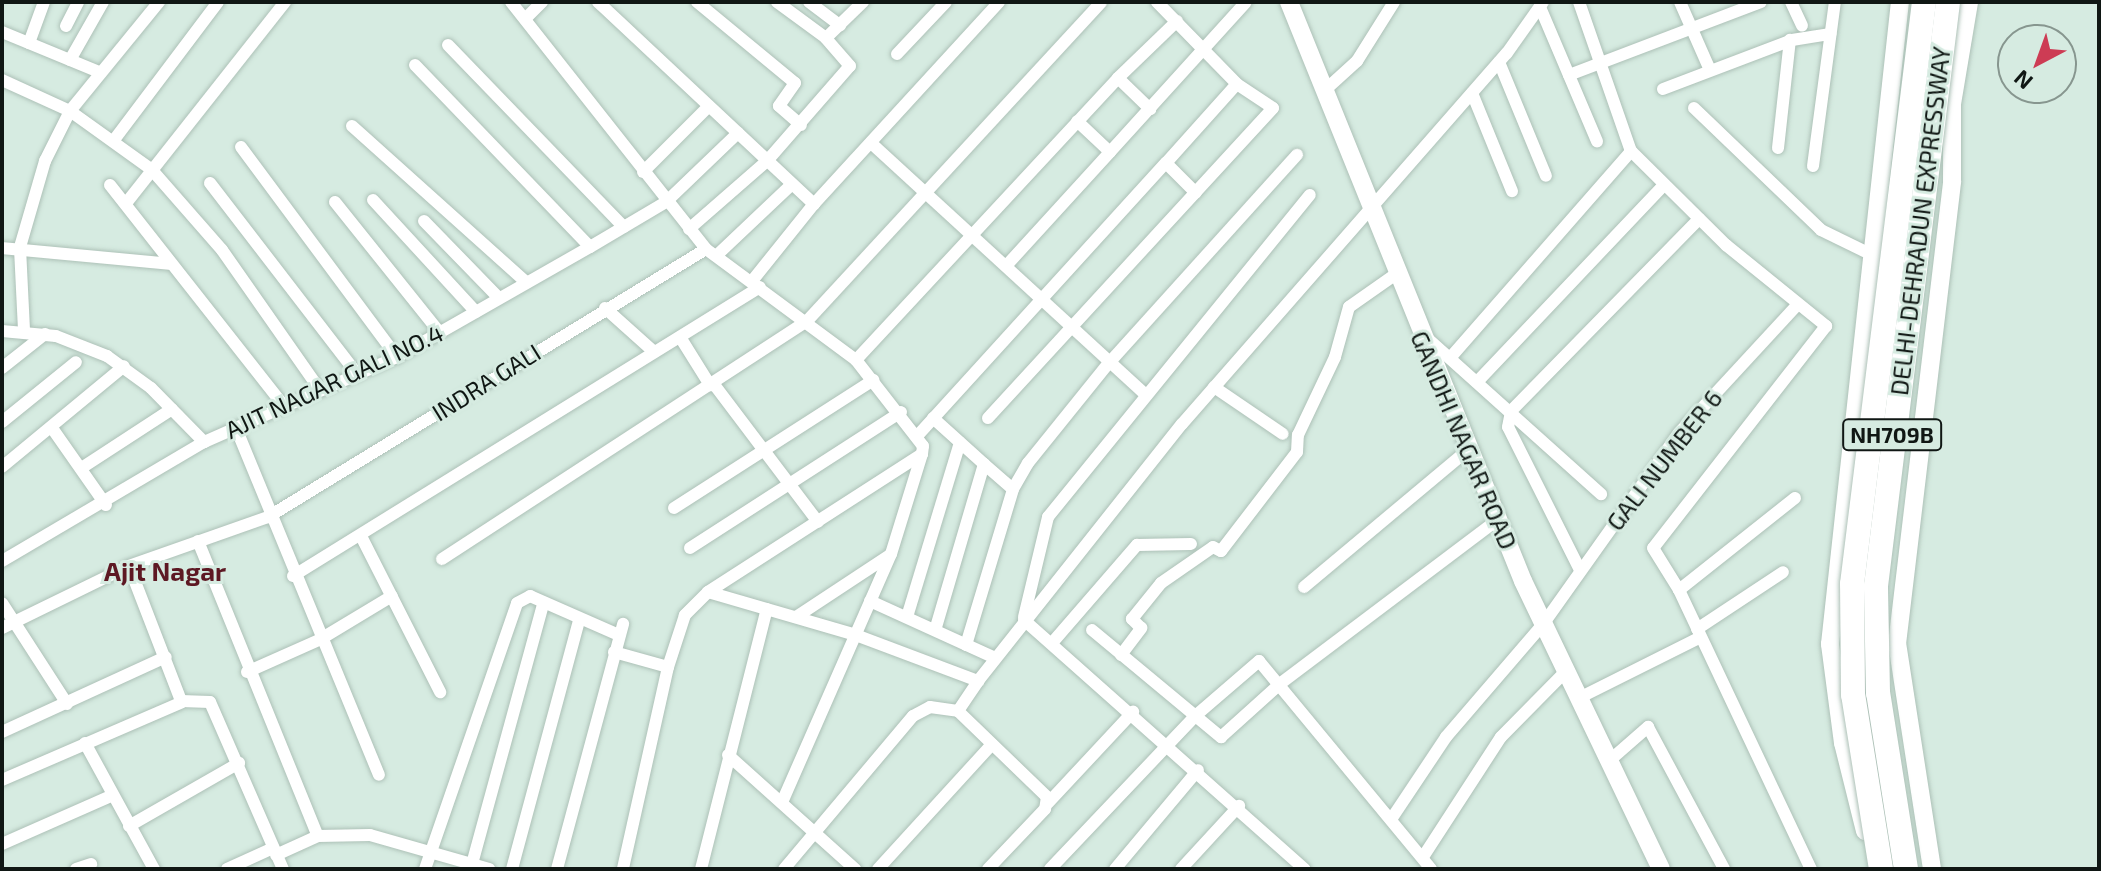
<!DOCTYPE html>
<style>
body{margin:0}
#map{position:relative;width:2101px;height:871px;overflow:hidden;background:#d6ebe1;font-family:"Exo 2",sans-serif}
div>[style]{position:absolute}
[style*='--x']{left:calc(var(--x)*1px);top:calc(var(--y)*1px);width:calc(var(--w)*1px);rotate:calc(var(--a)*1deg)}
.roads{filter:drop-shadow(0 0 2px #adc1b7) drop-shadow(0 0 2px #adc1b7)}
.street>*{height:12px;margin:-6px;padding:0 6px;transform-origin:6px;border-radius:6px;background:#fff}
.secondary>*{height:18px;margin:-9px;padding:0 9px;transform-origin:9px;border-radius:9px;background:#fff}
.bridges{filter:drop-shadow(0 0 2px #adc1b7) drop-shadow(0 0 2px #adc1b7)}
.highway-bridge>*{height:24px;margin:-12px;padding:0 12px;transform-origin:12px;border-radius:12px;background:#fff}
span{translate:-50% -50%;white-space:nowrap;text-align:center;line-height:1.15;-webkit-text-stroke:6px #d6ebe1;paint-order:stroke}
.shield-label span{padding:2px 6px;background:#d6ebe1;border:2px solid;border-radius:6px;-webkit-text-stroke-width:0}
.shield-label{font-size:22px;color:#101714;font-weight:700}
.street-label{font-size:24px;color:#101714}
.neighbourhood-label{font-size:26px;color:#5d1823;font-weight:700}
.frame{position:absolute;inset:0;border:4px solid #101714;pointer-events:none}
.north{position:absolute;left:1997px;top:24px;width:80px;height:80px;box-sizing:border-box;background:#d6ebe1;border:2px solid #87968f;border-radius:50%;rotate:221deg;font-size:22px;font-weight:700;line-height:32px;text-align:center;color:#101714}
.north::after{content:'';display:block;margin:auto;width:28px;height:36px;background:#cd3c54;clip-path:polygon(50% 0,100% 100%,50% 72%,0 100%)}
</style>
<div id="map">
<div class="roads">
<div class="street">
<i style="--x:511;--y:2;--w:315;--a:51.7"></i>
<i style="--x:706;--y:249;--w:187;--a:36.5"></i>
<i style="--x:856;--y:360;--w:109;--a:52.1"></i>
<i style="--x:923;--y:446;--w:8;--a:97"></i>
<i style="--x:922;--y:454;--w:255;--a:147.2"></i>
<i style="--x:708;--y:592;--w:33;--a:135"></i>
<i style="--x:685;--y:615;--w:55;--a:108.1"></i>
<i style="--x:668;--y:667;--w:207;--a:102.6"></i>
<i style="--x:598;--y:2;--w:296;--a:43.1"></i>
<i style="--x:814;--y:204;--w:274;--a:-47.5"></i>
<i style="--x:697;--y:2;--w:127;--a:39.6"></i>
<i style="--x:795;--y:83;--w:28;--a:125"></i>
<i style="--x:779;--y:106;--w:29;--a:41"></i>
<i style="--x:809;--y:2;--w:39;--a:37"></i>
<i style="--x:1579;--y:2;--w:158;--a:70.8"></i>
<i style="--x:1631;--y:151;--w:134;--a:44.7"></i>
<i style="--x:1726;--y:245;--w:129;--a:39"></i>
<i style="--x:1826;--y:326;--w:281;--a:127.9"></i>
<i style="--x:1653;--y:548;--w:49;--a:58.2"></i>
<i style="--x:1679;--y:590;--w:309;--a:64.7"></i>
<i style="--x:1680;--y:2;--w:74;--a:66.2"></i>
<i style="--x:1791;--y:2;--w:26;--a:65"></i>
<i style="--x:1540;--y:7;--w:146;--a:67"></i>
<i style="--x:526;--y:18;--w:23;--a:-45"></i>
<i style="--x:66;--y:26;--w:27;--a:-63"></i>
<i style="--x:2;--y:32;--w:105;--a:22.4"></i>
<i style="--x:826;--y:38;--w:52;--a:-44.2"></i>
<i style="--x:29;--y:43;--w:44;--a:-69.9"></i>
<i style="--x:448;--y:45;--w:253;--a:46"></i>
<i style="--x:897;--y:54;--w:71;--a:-46.7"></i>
<i style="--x:70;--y:60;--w:67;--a:-60.4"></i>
<i style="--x:1499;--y:62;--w:123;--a:67.6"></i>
<i style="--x:415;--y:65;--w:252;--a:46.1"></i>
<i style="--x:1569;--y:75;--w:205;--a:-20.8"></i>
<i style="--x:1118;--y:78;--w:82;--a:-44"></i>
<i style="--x:2;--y:80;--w:75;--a:24.5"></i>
<i style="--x:70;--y:111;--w:101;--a:35.7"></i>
<i style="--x:152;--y:170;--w:106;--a:48.8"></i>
<i style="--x:222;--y:250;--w:171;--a:55"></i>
<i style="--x:1663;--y:89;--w:138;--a:-20.8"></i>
<i style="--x:1792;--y:40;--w:39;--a:-9"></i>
<i style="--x:1324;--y:91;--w:45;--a:-42.3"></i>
<i style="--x:1357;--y:61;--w:70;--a:-57.9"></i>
<i style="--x:1472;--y:93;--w:106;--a:67.8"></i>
<i style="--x:1694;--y:108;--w:176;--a:43.8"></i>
<i style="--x:1821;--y:230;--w:57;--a:26.1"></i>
<i style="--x:352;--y:126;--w:234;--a:41.9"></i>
<i style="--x:114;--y:140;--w:173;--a:-53"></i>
<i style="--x:871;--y:143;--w:373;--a:42.5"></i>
<i style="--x:241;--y:147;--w:262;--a:53.4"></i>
<i style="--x:1778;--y:148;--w:109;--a:-83.7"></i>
<i style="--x:1110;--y:152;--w:202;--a:-47.8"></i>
<i style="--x:1166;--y:163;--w:106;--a:-48.1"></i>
<i style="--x:1813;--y:166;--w:165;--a:-82.4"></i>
<i style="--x:643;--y:172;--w:93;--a:-45"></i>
<i style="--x:210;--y:183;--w:242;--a:52.4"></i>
<i style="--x:110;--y:185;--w:280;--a:51.8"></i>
<i style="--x:373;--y:200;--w:152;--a:47.4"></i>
<i style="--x:127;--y:202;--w:255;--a:-51.7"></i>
<i style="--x:335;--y:202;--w:166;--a:51.3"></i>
<i style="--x:424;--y:221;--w:107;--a:45.8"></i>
<i style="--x:689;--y:229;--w:103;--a:-41.1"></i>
<i style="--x:767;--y:161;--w:126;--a:-48.9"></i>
<i style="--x:850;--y:66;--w:37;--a:-131"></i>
<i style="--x:826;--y:38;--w:61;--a:-143.7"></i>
<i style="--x:2;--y:248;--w:170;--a:5.4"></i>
<i style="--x:716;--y:256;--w:102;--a:-43.4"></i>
<i style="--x:1006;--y:266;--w:154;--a:-47.6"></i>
<i style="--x:1110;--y:152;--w:45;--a:-136.8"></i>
<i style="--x:752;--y:281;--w:99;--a:-51.2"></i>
<i style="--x:605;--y:308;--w:66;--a:41.9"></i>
<i style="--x:24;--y:330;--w:83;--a:-92.8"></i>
<i style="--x:20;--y:247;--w:90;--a:-73.8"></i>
<i style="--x:45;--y:161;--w:56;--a:-63.4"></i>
<i style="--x:70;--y:111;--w:141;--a:-50.8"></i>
<i style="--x:2;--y:331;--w:54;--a:5.3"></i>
<i style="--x:56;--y:336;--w:55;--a:21.4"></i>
<i style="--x:107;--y:356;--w:54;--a:36"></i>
<i style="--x:151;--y:388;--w:76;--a:45.5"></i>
<i style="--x:680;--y:337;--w:57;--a:58"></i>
<i style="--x:1427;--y:338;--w:234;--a:41.9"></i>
<i style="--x:1450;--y:358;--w:275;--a:-48.8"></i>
<i style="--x:856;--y:360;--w:385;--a:-47.1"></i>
<i style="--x:1118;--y:78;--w:45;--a:44.1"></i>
<i style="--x:2;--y:368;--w:55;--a:-38.3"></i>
<i style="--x:1477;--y:382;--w:272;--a:-46.5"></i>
<i style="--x:713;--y:383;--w:174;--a:52.9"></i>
<i style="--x:1214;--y:387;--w:83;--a:34.3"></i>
<i style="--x:933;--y:418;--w:69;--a:42"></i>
<i style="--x:984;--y:464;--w:173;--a:106.4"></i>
<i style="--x:988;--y:418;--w:421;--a:-47.4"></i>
<i style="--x:1273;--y:108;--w:43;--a:-146.3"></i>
<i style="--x:1237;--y:84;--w:115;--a:-134.3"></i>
<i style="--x:2;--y:422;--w:95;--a:-39"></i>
<i style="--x:52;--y:428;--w:94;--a:55"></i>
<i style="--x:236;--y:428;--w:375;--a:67.6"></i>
<i style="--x:919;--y:434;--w:367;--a:-47.7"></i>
<i style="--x:1166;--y:163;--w:42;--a:45"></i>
<i style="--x:984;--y:464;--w:38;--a:41"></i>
<i style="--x:2;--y:467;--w:158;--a:-39.6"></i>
<i style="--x:83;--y:467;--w:106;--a:-33.1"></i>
<i style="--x:674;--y:508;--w:237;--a:-32.7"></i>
<i style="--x:362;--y:538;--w:173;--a:63.1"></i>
<i style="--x:198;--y:541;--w:318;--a:67.9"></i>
<i style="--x:690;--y:548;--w:251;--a:-32.8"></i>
<i style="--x:442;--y:559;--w:437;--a:-33.1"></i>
<i style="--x:808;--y:320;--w:432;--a:-47.3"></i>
<i style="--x:2;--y:561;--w:234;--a:-30.5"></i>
<i style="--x:204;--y:442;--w:211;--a:-23.8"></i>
<i style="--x:397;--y:357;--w:222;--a:-29.7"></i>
<i style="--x:590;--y:247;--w:88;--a:-30.6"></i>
<i style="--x:666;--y:202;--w:100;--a:-43.8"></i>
<i style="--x:129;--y:566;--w:145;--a:68.9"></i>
<i style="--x:181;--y:701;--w:29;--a:2"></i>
<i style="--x:210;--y:702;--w:182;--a:66.4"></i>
<i style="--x:1580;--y:570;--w:160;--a:-116.7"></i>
<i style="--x:1508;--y:427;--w:16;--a:-79"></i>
<i style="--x:1511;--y:411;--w:269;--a:-45.6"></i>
<i style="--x:293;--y:576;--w:549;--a:-31.75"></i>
<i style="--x:1304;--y:587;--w:214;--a:-39.9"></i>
<i style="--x:1679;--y:590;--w:148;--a:-38.4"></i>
<i style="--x:708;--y:592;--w:151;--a:16.2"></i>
<i style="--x:853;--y:634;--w:134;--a:20.6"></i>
<i style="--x:978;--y:681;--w:328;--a:-51.6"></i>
<i style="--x:1182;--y:424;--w:493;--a:-48.8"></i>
<i style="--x:1507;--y:53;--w:62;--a:-54.8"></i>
<i style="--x:870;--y:601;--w:137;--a:24.5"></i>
<i style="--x:2;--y:603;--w:120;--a:57.2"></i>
<i style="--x:796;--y:617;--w:113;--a:-33.4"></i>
<i style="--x:907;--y:617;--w:182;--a:-73.1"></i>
<i style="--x:1024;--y:617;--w:103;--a:-76.5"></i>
<i style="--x:1048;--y:517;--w:415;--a:-50.9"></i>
<i style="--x:1024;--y:620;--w:375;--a:41.6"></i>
<i style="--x:2;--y:628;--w:141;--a:-26"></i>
<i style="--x:129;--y:566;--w:147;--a:-19.4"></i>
<i style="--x:268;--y:517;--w:513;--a:-31.46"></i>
<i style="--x:1697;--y:629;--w:103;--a:-33.5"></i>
<i style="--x:1092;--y:630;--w:168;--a:39.7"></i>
<i style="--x:1221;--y:737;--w:81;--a:-42"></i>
<i style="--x:1281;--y:683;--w:271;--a:-37"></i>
<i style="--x:1052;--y:643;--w:130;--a:-49.1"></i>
<i style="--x:1137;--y:545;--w:54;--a:-1.1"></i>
<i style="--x:966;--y:645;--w:163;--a:-73.2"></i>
<i style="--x:1013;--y:489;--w:30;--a:-60"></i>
<i style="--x:1028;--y:463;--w:127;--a:-51.1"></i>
<i style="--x:1108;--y:364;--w:282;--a:-47.9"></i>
<i style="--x:614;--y:652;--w:56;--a:15.5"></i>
<i style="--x:1121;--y:655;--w:34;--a:-53"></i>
<i style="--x:1141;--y:628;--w:13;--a:-135"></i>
<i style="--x:1132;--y:619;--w:46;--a:-51.1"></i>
<i style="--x:1161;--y:583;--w:63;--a:-34.7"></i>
<i style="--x:1213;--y:547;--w:9;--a:27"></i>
<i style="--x:1221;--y:551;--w:125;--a:-52.5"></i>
<i style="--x:1297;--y:452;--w:17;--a:-87"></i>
<i style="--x:1298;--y:435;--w:86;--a:-64.6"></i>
<i style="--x:1335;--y:357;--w:52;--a:-74.4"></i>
<i style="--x:1349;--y:307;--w:57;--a:-35.1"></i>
<i style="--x:247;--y:672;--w:79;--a:-24"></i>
<i style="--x:319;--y:640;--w:85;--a:-31.1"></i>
<i style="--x:1579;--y:698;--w:136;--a:-26.6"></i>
<i style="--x:958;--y:711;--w:36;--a:-56"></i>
<i style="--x:2;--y:732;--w:180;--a:-24.6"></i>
<i style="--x:85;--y:743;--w:144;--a:61.3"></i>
<i style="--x:728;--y:755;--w:171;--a:41.9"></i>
<i style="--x:1609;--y:761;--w:52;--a:-41.1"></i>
<i style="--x:1648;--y:727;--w:161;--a:61.8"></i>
<i style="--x:2;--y:780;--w:196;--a:-23.4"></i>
<i style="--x:783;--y:800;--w:269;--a:-66.3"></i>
<i style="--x:891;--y:554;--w:105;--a:-72.8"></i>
<i style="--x:1048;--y:803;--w:125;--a:-47"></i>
<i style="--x:1392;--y:818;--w:97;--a:-56.3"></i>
<i style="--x:1446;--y:737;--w:150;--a:-49.3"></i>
<i style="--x:1544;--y:623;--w:233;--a:-54.6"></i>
<i style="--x:1679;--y:433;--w:174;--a:-47.3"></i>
<i style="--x:129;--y:826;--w:127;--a:-29.8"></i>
<i style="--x:2;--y:844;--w:119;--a:-23.8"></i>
<i style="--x:276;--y:855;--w:46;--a:-24.3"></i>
<i style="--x:318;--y:836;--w:52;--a:-1.1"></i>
<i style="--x:370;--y:835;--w:124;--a:15.9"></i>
<i style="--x:1423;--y:857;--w:143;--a:-57"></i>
<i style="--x:1501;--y:737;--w:93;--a:-45.4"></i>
<i style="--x:472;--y:864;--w:270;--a:-74.7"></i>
<i style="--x:76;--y:869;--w:16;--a:-18"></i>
<i style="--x:227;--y:869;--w:51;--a:-24.5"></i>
<i style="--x:425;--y:869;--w:281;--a:-70.9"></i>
<i style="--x:517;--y:603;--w:15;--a:-28"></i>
<i style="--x:530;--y:596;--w:97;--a:23.7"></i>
<i style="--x:512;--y:869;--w:258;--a:-74.9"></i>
<i style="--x:557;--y:869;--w:254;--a:-74.9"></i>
<i style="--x:701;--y:869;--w:268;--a:-75.8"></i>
<i style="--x:784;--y:869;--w:200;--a:-49.9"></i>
<i style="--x:913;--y:716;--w:19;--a:-28"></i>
<i style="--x:930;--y:707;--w:28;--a:8"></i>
<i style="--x:958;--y:711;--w:124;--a:44"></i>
<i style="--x:1047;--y:797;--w:12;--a:99"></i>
<i style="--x:1045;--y:809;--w:83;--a:133.5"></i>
<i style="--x:878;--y:869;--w:169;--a:-47.6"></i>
<i style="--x:1050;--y:869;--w:209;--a:-46.5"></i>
<i style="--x:1194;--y:717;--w:86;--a:-40.7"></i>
<i style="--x:1259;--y:661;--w:270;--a:50.4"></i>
<i style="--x:1115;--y:869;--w:129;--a:-50"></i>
<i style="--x:1181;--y:869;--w:86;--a:-47.4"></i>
</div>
<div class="secondary">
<i style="--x:1289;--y:2;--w:624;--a:67.99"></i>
<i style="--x:1523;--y:581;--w:319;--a:64.4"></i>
<i style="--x:1865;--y:831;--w:91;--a:-104"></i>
<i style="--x:1843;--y:743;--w:100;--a:-97.5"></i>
<i style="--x:1830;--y:644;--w:646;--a:-83.78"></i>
<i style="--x:1932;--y:869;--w:228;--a:-98.8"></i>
<i style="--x:1897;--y:644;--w:466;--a:-83.2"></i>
<i style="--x:1952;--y:181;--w:77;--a:-90"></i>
<i style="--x:1952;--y:104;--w:103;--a:-80.5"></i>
</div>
</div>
<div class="bridges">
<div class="highway-bridge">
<i style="--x:1881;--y:869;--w:176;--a:-99.1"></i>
<i style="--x:1853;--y:695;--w:111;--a:-90.5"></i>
<i style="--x:1852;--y:584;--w:586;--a:-82.95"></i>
<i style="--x:1906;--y:869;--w:178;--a:-99"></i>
<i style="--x:1878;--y:693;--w:107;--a:-91.1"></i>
<i style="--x:1876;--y:586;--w:588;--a:-82.97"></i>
</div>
</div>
<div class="shield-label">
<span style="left:1892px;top:435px">NH709B</span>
</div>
<div class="street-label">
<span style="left:1920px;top:221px;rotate:-83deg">DELHI-DEHRADUN EXPRESSWAY</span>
<span style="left:334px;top:381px;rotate:-25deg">AJIT NAGAR GALI NO.4</span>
<span style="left:486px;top:382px;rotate:-32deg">INDRA GALI</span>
<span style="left:1464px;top:440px;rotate:67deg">GANDHI NAGAR ROAD</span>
<span style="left:1664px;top:460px;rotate:-52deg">GALI NUMBER 6</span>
</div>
<div class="neighbourhood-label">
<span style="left:165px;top:571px">Ajit Nagar</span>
</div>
<div class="frame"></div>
<div class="north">N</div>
</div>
